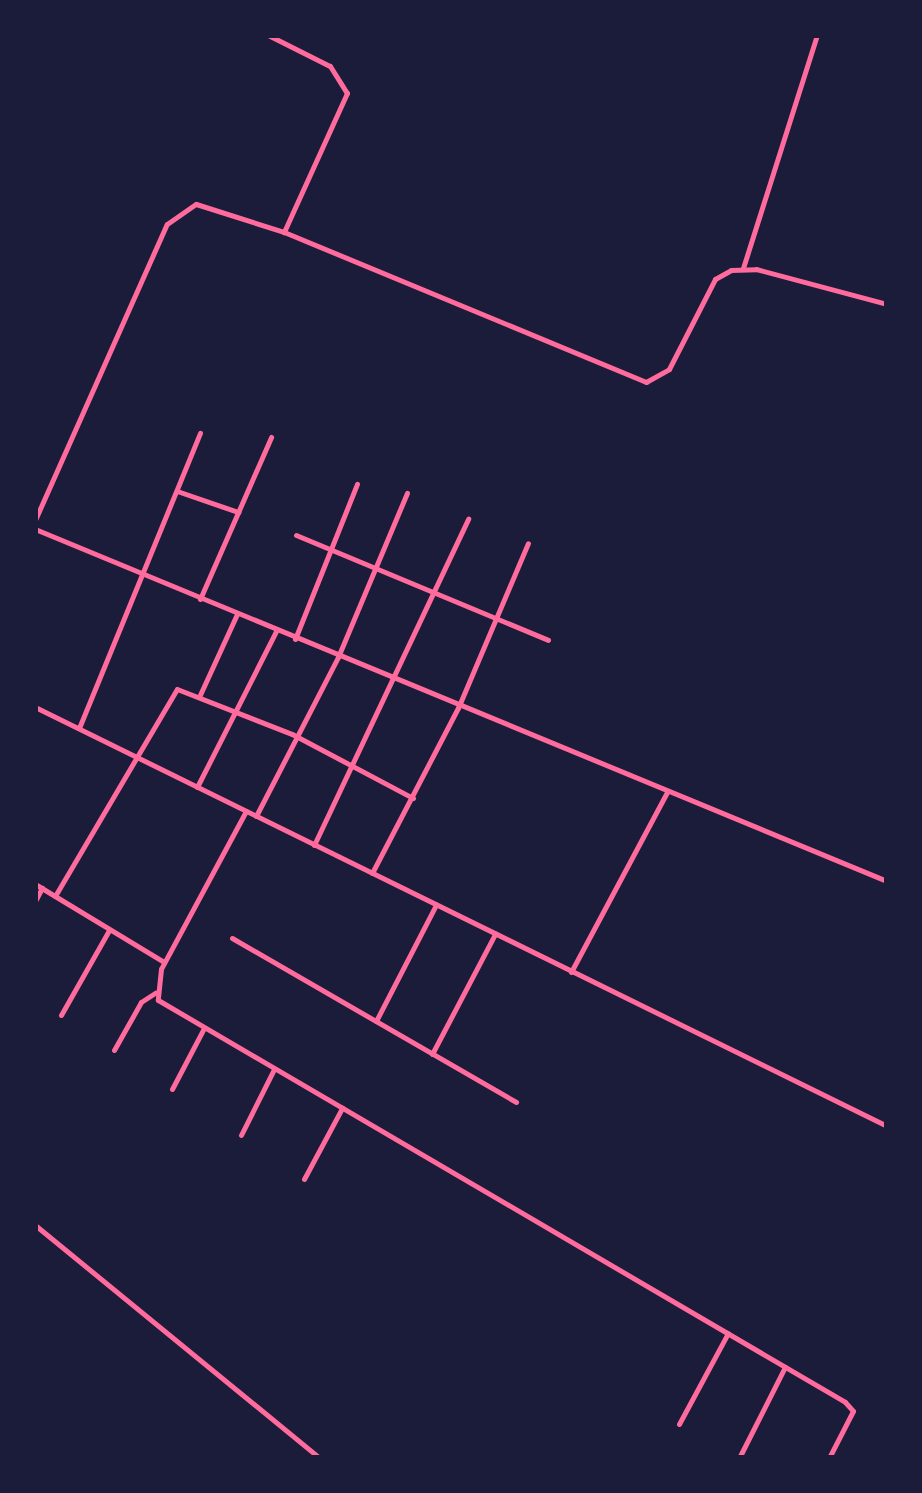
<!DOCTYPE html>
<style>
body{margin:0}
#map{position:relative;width:922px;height:1493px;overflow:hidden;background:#1b1b3a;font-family:"Noto Serif",serif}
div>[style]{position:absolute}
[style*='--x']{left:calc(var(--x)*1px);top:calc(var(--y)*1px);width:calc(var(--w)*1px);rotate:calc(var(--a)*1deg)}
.minor>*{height:5px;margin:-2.5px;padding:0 2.5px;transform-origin:2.5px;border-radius:2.5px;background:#ff6b9d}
span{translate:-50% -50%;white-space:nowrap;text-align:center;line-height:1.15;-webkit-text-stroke:10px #1b1b3a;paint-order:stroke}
.frame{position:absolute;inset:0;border:38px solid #1b1b3a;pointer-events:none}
</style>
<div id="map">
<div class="minor">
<i style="--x:268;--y:35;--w:69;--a:26.6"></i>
<i style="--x:330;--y:66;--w:32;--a:58"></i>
<i style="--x:347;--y:93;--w:153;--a:114.4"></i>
<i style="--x:743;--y:268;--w:244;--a:-72.4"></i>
<i style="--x:177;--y:491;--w:65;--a:19"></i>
<i style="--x:35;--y:520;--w:324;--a:-66"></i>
<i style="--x:167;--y:224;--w:35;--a:-35"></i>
<i style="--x:196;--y:204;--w:92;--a:17.7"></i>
<i style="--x:284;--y:232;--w:392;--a:22.5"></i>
<i style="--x:646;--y:382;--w:26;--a:-29"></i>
<i style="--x:669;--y:369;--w:101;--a:-62.9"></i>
<i style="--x:715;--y:279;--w:18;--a:-29"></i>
<i style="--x:731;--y:270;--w:25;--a:-2"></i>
<i style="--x:756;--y:269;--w:136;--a:15"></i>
<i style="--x:35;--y:529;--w:922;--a:22.45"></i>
<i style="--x:296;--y:535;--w:273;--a:22.6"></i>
<i style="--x:200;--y:599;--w:177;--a:-66.3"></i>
<i style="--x:295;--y:639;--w:167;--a:-68.2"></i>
<i style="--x:199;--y:697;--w:91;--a:-65.4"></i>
<i style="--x:35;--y:707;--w:949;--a:26.19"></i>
<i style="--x:79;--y:728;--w:319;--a:-67.7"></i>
<i style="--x:197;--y:787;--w:175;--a:-63.1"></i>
<i style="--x:246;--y:811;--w:179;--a:118.3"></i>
<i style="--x:161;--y:969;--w:31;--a:96"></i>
<i style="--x:158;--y:1000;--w:796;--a:30.33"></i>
<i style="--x:845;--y:1402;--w:12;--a:48"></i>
<i style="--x:853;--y:1411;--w:53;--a:117.1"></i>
<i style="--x:256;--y:816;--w:179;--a:-62.7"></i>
<i style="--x:338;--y:657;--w:178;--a:-67.2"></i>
<i style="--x:314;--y:845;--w:361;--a:-64.7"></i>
<i style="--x:372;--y:873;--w:186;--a:-62.5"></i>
<i style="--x:458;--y:708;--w:179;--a:-67"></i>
<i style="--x:35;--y:884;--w:151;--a:31.2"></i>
<i style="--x:55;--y:896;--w:240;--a:-59.5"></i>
<i style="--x:177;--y:689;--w:123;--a:21.4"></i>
<i style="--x:292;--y:734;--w:137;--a:27.9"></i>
<i style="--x:35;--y:901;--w:15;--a:-62"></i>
<i style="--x:232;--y:938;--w:328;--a:30"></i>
<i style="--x:571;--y:972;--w:204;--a:-61.9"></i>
<i style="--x:61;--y:1015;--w:98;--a:-60.5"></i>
<i style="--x:376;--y:1021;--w:131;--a:-62.7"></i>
<i style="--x:114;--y:1050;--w:55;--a:-60.6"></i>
<i style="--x:141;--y:1002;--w:17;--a:-33"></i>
<i style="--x:432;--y:1054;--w:136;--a:-62.3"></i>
<i style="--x:172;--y:1089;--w:67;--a:-62.3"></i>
<i style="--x:241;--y:1135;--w:74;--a:-63.4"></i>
<i style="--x:304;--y:1179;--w:81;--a:-61.8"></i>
<i style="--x:35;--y:1225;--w:368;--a:39.3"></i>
<i style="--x:679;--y:1424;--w:103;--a:-61.7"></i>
<i style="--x:739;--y:1458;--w:102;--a:-63.2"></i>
</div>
<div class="frame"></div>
</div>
